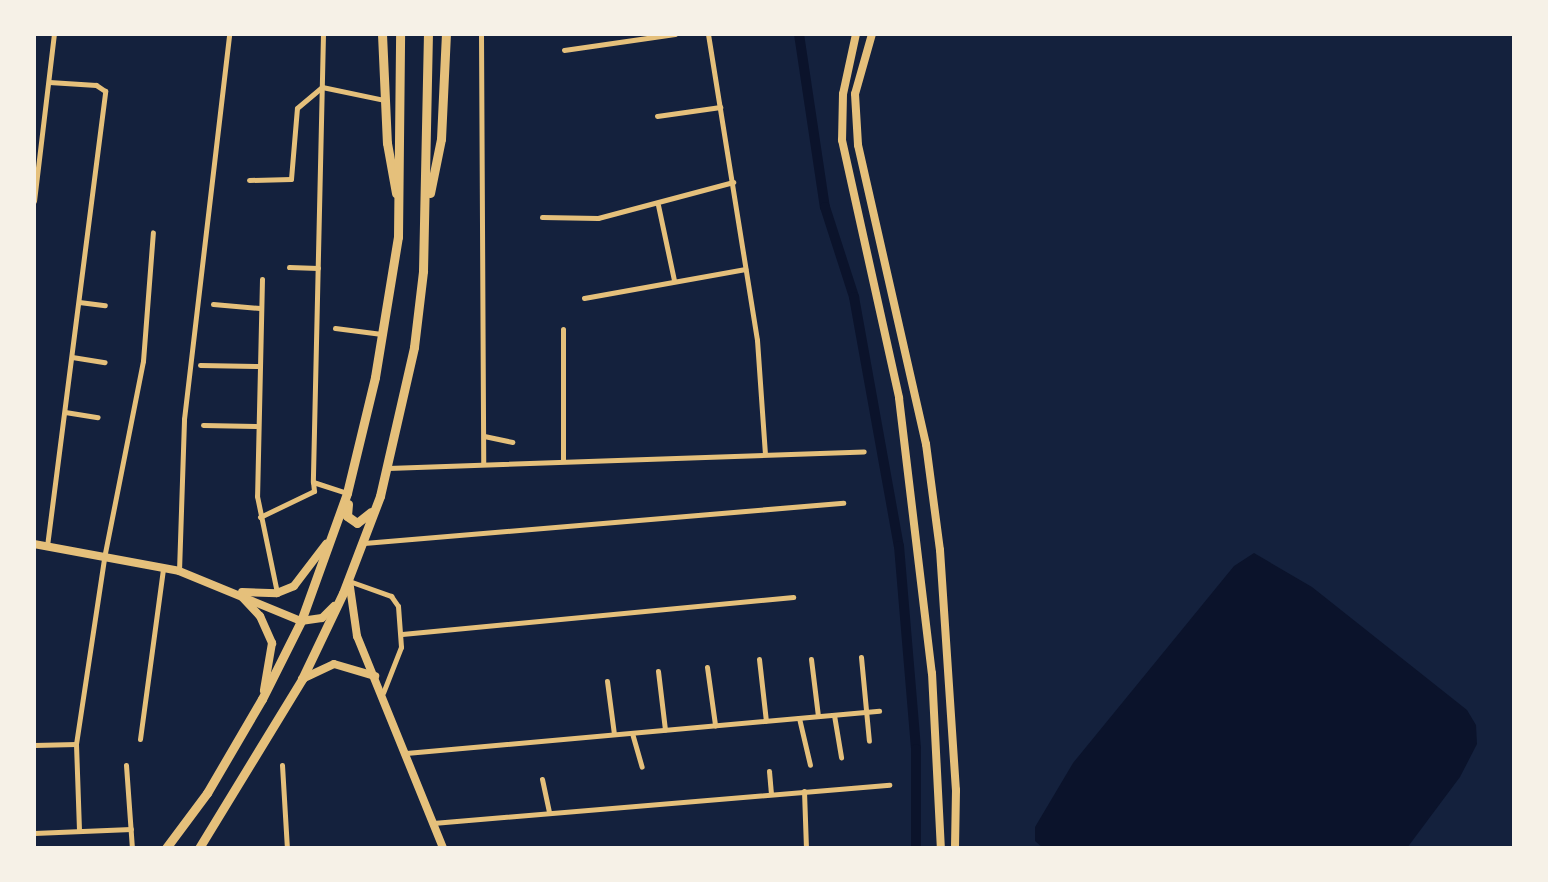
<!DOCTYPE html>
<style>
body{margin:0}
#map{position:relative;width:1548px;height:882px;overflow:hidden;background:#14213d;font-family:Karla,sans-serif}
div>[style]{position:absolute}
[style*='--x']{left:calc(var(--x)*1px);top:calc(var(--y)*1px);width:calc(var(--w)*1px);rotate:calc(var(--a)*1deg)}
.water>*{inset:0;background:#0b132b}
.canal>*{height:10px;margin:-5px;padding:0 5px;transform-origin:5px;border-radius:5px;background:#0b132b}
.minor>*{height:5px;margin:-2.5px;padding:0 2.5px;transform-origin:2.5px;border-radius:2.5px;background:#e5c07b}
.secondary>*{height:8px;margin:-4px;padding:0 4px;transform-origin:4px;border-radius:4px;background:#e5c07b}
.primary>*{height:9px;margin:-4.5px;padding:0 4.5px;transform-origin:4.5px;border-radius:4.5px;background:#e5c07b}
span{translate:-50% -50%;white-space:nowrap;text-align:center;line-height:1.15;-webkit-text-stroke:7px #f6f1e7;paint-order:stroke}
.frame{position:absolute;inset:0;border:36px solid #f6f1e7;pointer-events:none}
</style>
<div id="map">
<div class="water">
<i style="clip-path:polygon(1254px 553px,1312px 587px,1467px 710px,1476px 725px,1477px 744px,1460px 777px,1407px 848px,1043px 848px,1035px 841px,1035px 827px,1073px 763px,1234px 566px)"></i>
</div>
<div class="canal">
<i style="--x:799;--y:34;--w:175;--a:81.5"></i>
<i style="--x:825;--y:207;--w:95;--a:72.1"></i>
<i style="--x:854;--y:297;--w:253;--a:79.8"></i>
<i style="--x:899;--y:546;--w:204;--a:85.2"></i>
<i style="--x:916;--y:749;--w:99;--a:90"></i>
</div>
<div class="minor">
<i style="--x:323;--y:34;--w:448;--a:91.3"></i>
<i style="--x:313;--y:482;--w:36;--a:18"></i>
<i style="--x:481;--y:34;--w:430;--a:89.7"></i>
<i style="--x:708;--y:34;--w:310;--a:80.9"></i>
<i style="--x:757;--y:340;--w:114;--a:86"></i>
<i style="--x:564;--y:50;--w:112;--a:-8.2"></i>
<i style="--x:657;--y:116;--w:64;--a:-8.1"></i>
<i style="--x:249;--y:180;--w:42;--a:-1.4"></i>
<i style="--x:291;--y:179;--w:71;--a:-85.2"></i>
<i style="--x:297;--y:108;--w:33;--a:-40"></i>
<i style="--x:322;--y:87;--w:63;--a:11.8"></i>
<i style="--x:34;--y:201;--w:168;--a:-83.2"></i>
<i style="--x:658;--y:205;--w:77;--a:78"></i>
<i style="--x:542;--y:217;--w:56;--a:1"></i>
<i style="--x:598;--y:218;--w:140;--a:-14.9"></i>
<i style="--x:289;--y:267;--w:29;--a:2"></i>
<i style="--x:262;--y:279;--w:217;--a:91.3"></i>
<i style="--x:257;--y:496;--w:99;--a:78.3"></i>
<i style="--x:584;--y:298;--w:164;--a:-10.2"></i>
<i style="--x:79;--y:302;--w:26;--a:7"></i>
<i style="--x:213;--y:304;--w:47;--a:4.9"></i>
<i style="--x:335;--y:328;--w:47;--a:7.3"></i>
<i style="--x:72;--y:357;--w:33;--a:9"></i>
<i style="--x:200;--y:365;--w:58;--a:1"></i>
<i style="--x:65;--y:412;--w:33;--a:9"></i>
<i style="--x:203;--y:425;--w:53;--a:1.1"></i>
<i style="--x:484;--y:436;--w:29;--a:12"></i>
<i style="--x:563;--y:459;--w:130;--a:-90"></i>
<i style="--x:388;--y:468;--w:476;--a:-2"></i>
<i style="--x:260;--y:517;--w:60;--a:-25.7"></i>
<i style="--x:314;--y:491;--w:9;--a:-96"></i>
<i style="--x:364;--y:543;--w:481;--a:-4.8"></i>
<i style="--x:47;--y:546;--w:459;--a:-82.7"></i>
<i style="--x:105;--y:91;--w:11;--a:-146"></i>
<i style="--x:96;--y:85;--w:47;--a:-176.3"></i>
<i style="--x:179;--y:571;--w:152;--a:-88.1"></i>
<i style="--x:184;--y:419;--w:388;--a:-83.3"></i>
<i style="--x:349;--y:581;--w:45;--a:19.7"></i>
<i style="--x:391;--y:596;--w:12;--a:55"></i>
<i style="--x:398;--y:606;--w:41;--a:85.8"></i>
<i style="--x:401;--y:647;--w:49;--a:111.4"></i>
<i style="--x:402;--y:634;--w:393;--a:-5.4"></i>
<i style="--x:861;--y:657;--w:84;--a:84.6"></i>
<i style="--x:759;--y:659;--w:62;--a:83.6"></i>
<i style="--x:811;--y:659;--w:57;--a:83"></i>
<i style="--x:707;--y:667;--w:59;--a:82.1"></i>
<i style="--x:658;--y:671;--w:59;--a:83.2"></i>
<i style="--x:607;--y:681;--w:53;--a:82.5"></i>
<i style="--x:834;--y:715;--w:43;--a:80.5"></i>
<i style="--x:799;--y:718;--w:48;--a:76.8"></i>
<i style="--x:632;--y:733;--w:35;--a:74"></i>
<i style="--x:140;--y:739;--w:172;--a:-82.3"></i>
<i style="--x:76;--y:744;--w:87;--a:88"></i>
<i style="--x:34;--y:745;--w:42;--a:-1.4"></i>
<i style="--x:76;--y:744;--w:188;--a:-81.4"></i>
<i style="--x:104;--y:558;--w:201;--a:-78.8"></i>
<i style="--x:143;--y:361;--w:129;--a:-85.6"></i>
<i style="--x:406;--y:753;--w:475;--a:-5.1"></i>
<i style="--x:126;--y:765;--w:83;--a:85.9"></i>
<i style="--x:282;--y:765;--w:83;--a:86.6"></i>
<i style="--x:769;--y:771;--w:22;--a:85"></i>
<i style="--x:542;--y:779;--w:34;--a:78"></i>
<i style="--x:804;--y:791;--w:57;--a:88"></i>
<i style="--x:433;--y:823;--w:458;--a:-4.8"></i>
<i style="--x:34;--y:833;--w:97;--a:-2.4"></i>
</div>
<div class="secondary">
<i style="--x:856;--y:34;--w:61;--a:102.2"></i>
<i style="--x:843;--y:94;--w:46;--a:91.2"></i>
<i style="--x:842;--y:140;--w:264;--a:77.5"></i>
<i style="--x:899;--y:398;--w:277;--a:83.2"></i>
<i style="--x:932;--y:673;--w:175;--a:87.1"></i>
<i style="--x:872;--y:34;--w:62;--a:105.8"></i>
<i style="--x:855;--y:94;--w:51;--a:86.6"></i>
<i style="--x:858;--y:145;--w:307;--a:77.2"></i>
<i style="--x:926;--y:444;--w:107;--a:82.5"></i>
<i style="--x:940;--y:550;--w:241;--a:86.2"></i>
<i style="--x:956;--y:790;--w:58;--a:91"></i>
<i style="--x:34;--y:544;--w:147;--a:10.5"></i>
<i style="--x:179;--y:571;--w:132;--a:22.3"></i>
<i style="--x:301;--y:621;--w:21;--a:-8"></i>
<i style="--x:322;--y:618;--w:17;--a:-45"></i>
<i style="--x:349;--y:580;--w:57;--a:81.9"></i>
<i style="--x:357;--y:636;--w:229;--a:67.9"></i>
<i style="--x:242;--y:592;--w:35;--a:2"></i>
<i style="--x:277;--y:593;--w:18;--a:-22"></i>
<i style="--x:294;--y:586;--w:53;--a:-52.7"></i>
<i style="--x:243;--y:598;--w:25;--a:47"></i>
<i style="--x:260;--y:616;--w:30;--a:66"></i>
<i style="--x:272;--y:643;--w:48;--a:99.7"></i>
<i style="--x:302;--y:679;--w:35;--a:-25"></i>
<i style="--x:334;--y:664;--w:43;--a:16.3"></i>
</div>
<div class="primary">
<i style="--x:382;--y:34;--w:109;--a:87.4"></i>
<i style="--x:387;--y:143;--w:51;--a:79.8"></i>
<i style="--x:430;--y:193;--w:55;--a:-78.5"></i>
<i style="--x:441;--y:139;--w:105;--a:-87.3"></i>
<i style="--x:348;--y:504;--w:12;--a:95"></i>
<i style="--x:347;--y:516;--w:12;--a:35"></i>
<i style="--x:357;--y:523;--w:18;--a:-38"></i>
<i style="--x:166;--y:848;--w:69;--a:-53.3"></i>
<i style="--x:207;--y:793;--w:109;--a:-59.7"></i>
<i style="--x:262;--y:699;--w:87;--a:-63.4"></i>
<i style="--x:301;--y:621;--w:136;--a:-70.2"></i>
<i style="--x:347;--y:493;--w:119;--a:-76.4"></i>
<i style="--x:375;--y:377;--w:142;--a:-80.7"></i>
<i style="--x:398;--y:237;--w:203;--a:-89.4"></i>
<i style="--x:199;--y:848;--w:198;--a:-58.6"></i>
<i style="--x:302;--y:679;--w:95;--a:-64.5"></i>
<i style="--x:343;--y:593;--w:104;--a:-69.1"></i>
<i style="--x:380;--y:496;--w:153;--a:-77.1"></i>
<i style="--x:414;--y:347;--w:77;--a:-83.2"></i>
<i style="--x:423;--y:271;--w:237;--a:-88.8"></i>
</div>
<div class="frame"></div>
</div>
